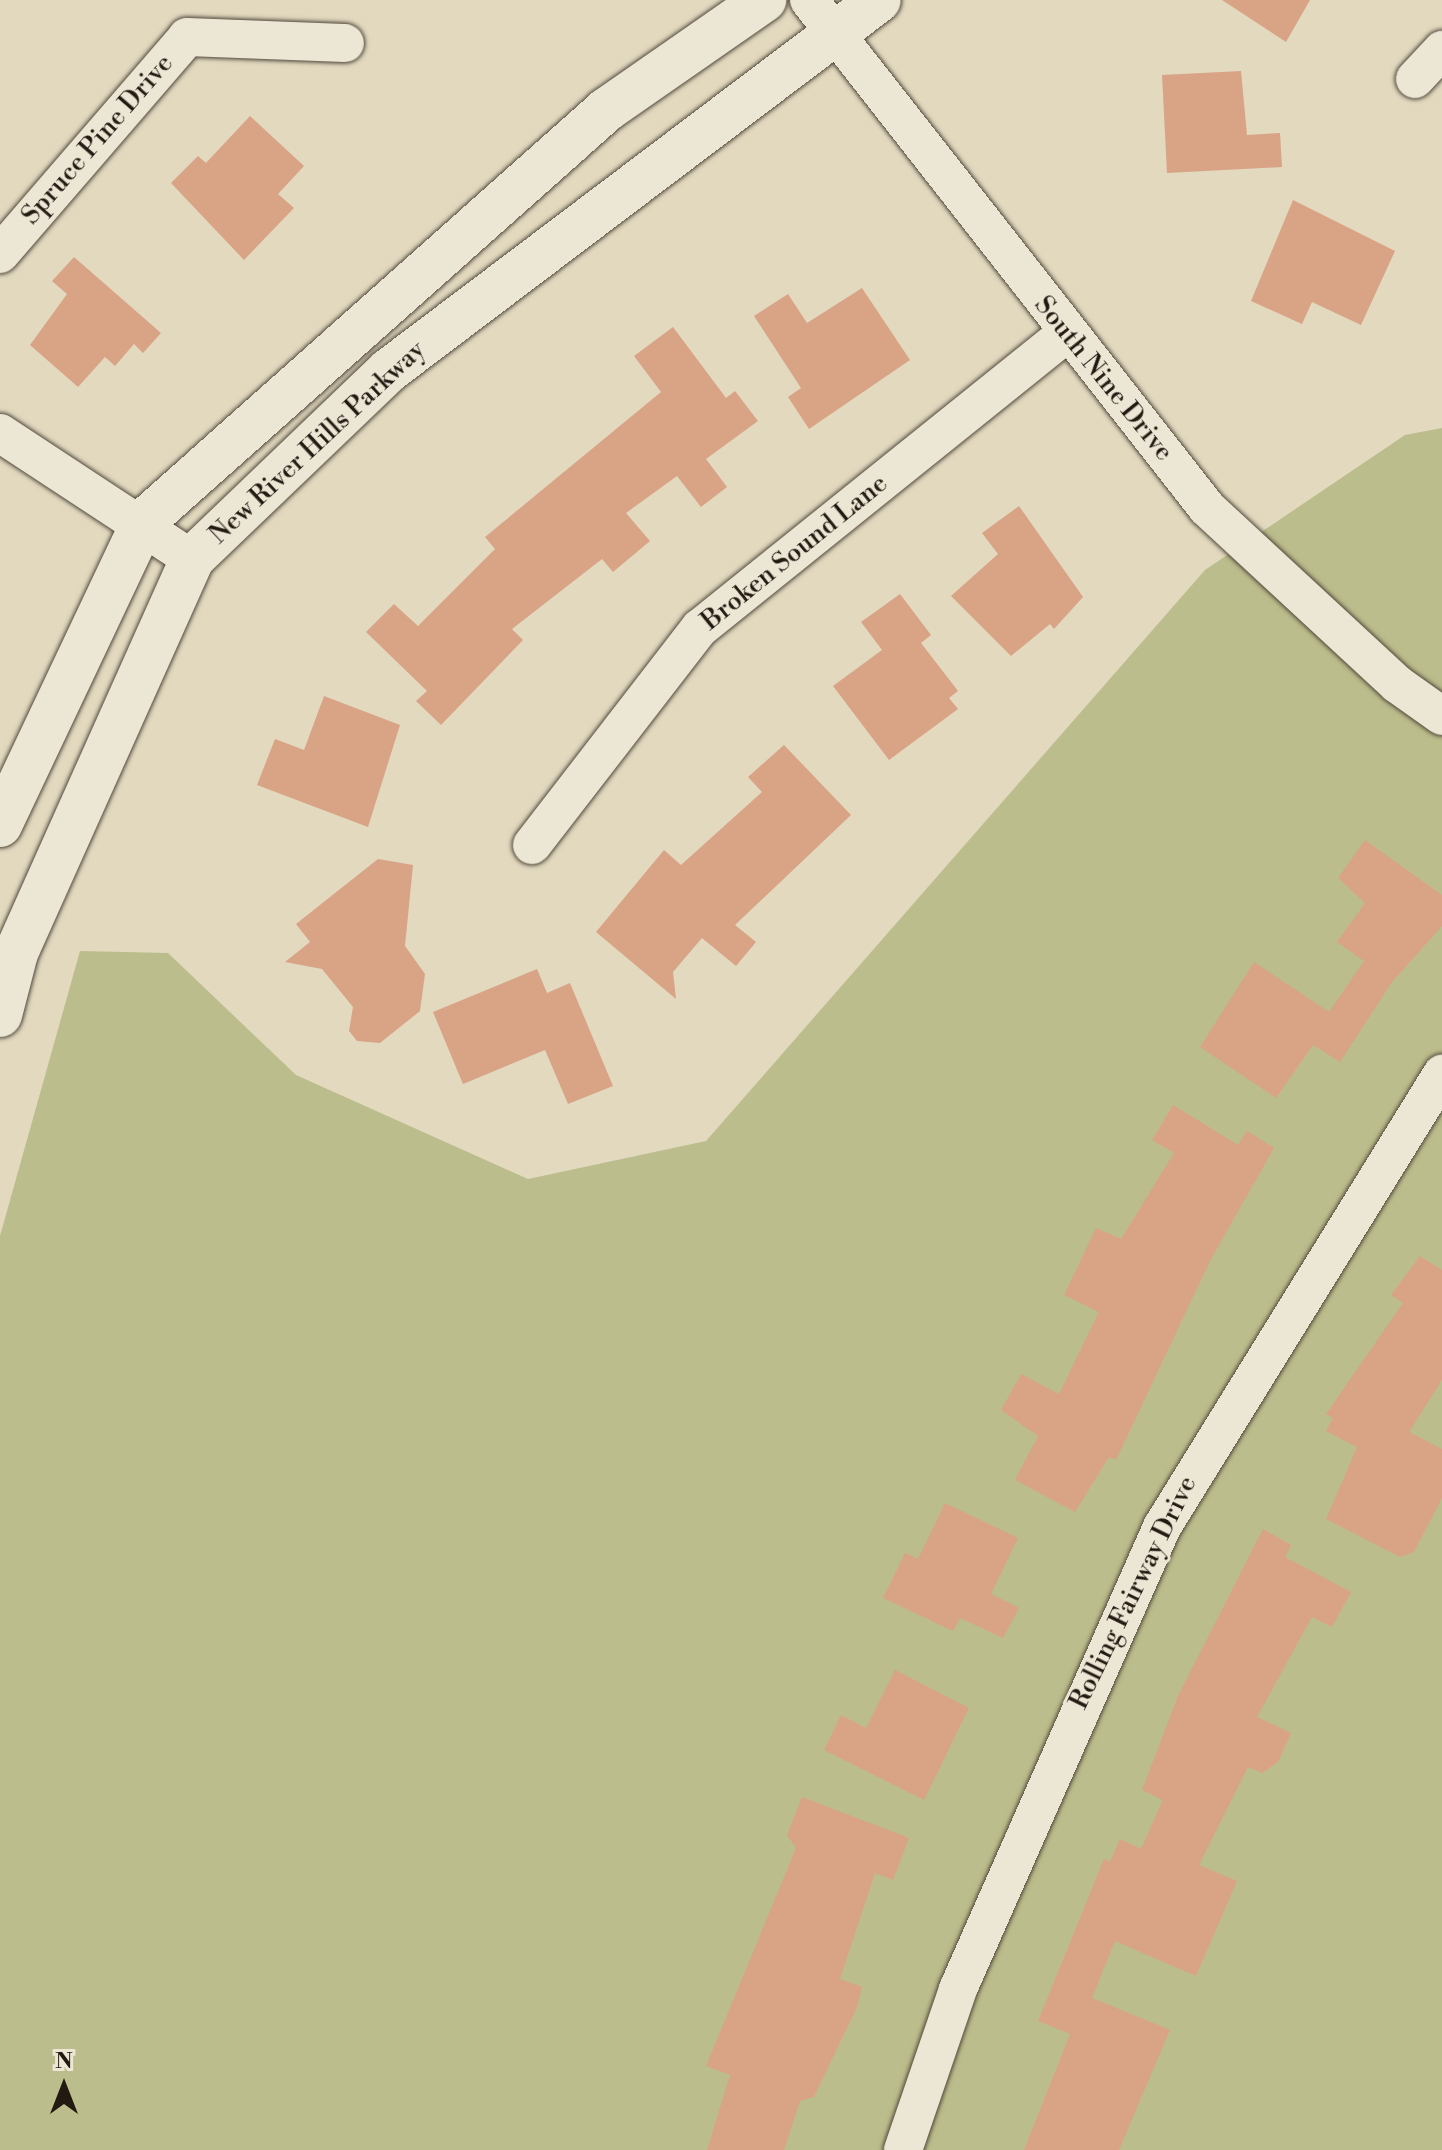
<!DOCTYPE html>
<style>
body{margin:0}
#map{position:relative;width:1442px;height:2150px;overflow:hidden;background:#e2d9bf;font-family:"Libre Bodoni",serif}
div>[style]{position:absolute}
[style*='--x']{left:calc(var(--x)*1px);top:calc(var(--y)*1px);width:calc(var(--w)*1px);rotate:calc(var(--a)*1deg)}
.green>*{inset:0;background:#bcbd8c}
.building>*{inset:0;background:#d9a386}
.roads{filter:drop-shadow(0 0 2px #52493c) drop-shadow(0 0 2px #52493c)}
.street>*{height:38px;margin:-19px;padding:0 19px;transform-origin:19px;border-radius:19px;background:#ece6d5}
.secondary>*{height:44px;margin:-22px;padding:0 22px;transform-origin:22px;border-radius:22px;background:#ece6d5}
span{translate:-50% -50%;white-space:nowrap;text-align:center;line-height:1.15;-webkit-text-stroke:6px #ece6d5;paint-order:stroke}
.street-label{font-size:26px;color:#221911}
.north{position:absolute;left:24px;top:2046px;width:80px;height:80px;-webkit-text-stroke:6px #ece6d5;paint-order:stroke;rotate:0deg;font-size:22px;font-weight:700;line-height:32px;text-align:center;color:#221911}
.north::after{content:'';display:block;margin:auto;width:28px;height:36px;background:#221911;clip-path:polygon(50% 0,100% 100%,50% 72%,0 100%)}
</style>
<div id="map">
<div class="green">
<i style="clip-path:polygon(1442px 428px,1442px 2150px,0 2150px,0 1236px,80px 951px,168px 953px,296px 1075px,528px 1179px,706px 1141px,1205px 570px,1405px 435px)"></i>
</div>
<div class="building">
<i style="clip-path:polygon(1222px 0,1310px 0,1286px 42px)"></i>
<i style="clip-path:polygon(1241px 71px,1247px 135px,1280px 133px,1282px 167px,1167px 173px,1162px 75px)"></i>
<i style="clip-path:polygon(250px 116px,304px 166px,278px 194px,294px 208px,244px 260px,171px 183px,198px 156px,206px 163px)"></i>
<i style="clip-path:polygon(1293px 200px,1395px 251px,1361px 325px,1312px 302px,1302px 324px,1251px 301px)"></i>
<i style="clip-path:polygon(74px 257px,161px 333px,143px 353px,134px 344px,115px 366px,105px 357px,78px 387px,30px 345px,67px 294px,52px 281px)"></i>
<i style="clip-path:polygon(862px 288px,910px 360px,809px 429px,788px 397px,801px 388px,754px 316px,788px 294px,807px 323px)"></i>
<i style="clip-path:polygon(673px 327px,726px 398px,735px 391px,758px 421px,706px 459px,727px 487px,701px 507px,677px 476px,626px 513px,650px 541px,613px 572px,602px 559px,512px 629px,523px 640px,441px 725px,416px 701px,427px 691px,366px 632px,394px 604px,418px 626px,495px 549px,485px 537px,661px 392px,634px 356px)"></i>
<i style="clip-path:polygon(1019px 506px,1083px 597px,1054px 629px,1050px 624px,1011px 656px,951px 596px,998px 554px,982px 533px)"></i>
<i style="clip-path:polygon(900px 594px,931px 635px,921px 643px,958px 691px,949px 698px,958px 709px,889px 760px,833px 686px,882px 650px,861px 622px)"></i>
<i style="clip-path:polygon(324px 696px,400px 725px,368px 827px,257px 785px,275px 739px,304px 750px)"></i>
<i style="clip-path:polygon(784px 745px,851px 815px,735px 925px,756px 942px,736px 966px,702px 938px,673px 972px,676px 999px,596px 932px,664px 850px,681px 865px,762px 792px,748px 777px)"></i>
<i style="clip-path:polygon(1365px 840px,1442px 895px,1442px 926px,1392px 982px,1340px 1062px,1313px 1045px,1276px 1098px,1200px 1047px,1254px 962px,1329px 1012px,1364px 961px,1337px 942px,1365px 903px,1338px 878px)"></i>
<i style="clip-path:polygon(378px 859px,413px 865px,405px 946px,425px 974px,420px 1011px,380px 1043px,357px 1041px,349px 1031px,353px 1007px,322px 969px,285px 962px,310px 942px,296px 924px)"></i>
<i style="clip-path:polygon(537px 969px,547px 993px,570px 983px,613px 1086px,568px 1104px,545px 1050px,463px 1084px,433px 1012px)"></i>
<i style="clip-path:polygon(1173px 1105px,1238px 1145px,1247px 1131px,1274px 1148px,1211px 1259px,1116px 1460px,1109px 1457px,1075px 1512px,1015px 1480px,1038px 1436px,1001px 1410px,1021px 1374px,1059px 1394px,1099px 1312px,1064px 1295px,1096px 1228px,1121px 1239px,1174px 1153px,1152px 1140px)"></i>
<i style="clip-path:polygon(1420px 1256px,1442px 1270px,1442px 1380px,1409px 1432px,1442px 1449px,1442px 1498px,1414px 1552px,1400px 1557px,1326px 1519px,1357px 1447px,1326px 1431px,1333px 1418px,1326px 1414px,1403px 1303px,1391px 1295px)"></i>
<i style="clip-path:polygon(945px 1503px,1018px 1538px,991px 1594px,1019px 1608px,1003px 1638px,960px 1618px,953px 1631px,883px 1598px,905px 1553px,918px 1559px)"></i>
<i style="clip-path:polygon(1263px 1529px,1291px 1545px,1285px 1557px,1351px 1592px,1332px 1627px,1312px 1617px,1257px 1717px,1291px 1733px,1278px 1762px,1262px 1773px,1248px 1767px,1199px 1865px,1237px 1881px,1196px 1976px,1115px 1941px,1092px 1998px,1170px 2030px,1119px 2150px,1024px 2150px,1070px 2034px,1038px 2021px,1104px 1859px,1110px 1862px,1120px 1839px,1141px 1849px,1163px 1800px,1142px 1790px,1178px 1696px)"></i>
<i style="clip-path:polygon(895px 1670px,969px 1708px,924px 1800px,824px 1750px,841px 1715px,866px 1728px)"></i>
<i style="clip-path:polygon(802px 1797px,909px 1838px,893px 1880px,875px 1873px,840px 1979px,862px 1987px,857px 2007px,814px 2097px,800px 2101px,784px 2150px,707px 2150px,730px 2075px,706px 2066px,796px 1848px,787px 1835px)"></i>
</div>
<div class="roads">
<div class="street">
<i style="--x:809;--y:0;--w:645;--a:51.92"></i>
<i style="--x:1207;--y:508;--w:259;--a:42.8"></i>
<i style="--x:1397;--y:684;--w:55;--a:35.4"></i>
<i style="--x:1415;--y:79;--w:40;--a:-47"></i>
<i style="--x:0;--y:254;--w:286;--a:-49.2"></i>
<i style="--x:187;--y:37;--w:158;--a:2.2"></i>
<i style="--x:0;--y:433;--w:230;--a:33.3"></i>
<i style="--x:532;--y:845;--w:274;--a:-52.3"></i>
<i style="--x:700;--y:628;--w:468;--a:-38.8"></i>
<i style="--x:903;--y:2150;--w:170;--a:-71.1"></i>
<i style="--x:958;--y:1989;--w:505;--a:-66.18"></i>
<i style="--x:1162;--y:1527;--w:533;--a:-58.28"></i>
</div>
<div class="secondary">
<i style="--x:0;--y:825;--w:335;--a:-64.7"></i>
<i style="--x:143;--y:522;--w:620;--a:-41.66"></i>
<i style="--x:606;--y:110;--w:193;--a:-34.8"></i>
<i style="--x:0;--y:1015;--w:64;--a:-75.5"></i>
<i style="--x:16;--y:953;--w:432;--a:-65.9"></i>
<i style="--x:192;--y:559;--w:272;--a:-43.8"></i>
<i style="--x:388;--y:371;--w:615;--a:-37.07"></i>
</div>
</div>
<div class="street-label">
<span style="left:98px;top:140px;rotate:-49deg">Spruce Pine Drive</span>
<span style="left:1103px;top:379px;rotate:51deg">South Nine Drive</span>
<span style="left:318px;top:443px;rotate:-43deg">New River Hills Parkway</span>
<span style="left:795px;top:553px;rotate:-39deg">Broken Sound Lane</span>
<span style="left:1134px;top:1593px;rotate:-64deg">Rolling Fairway Drive</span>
</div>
<div class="north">N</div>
</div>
